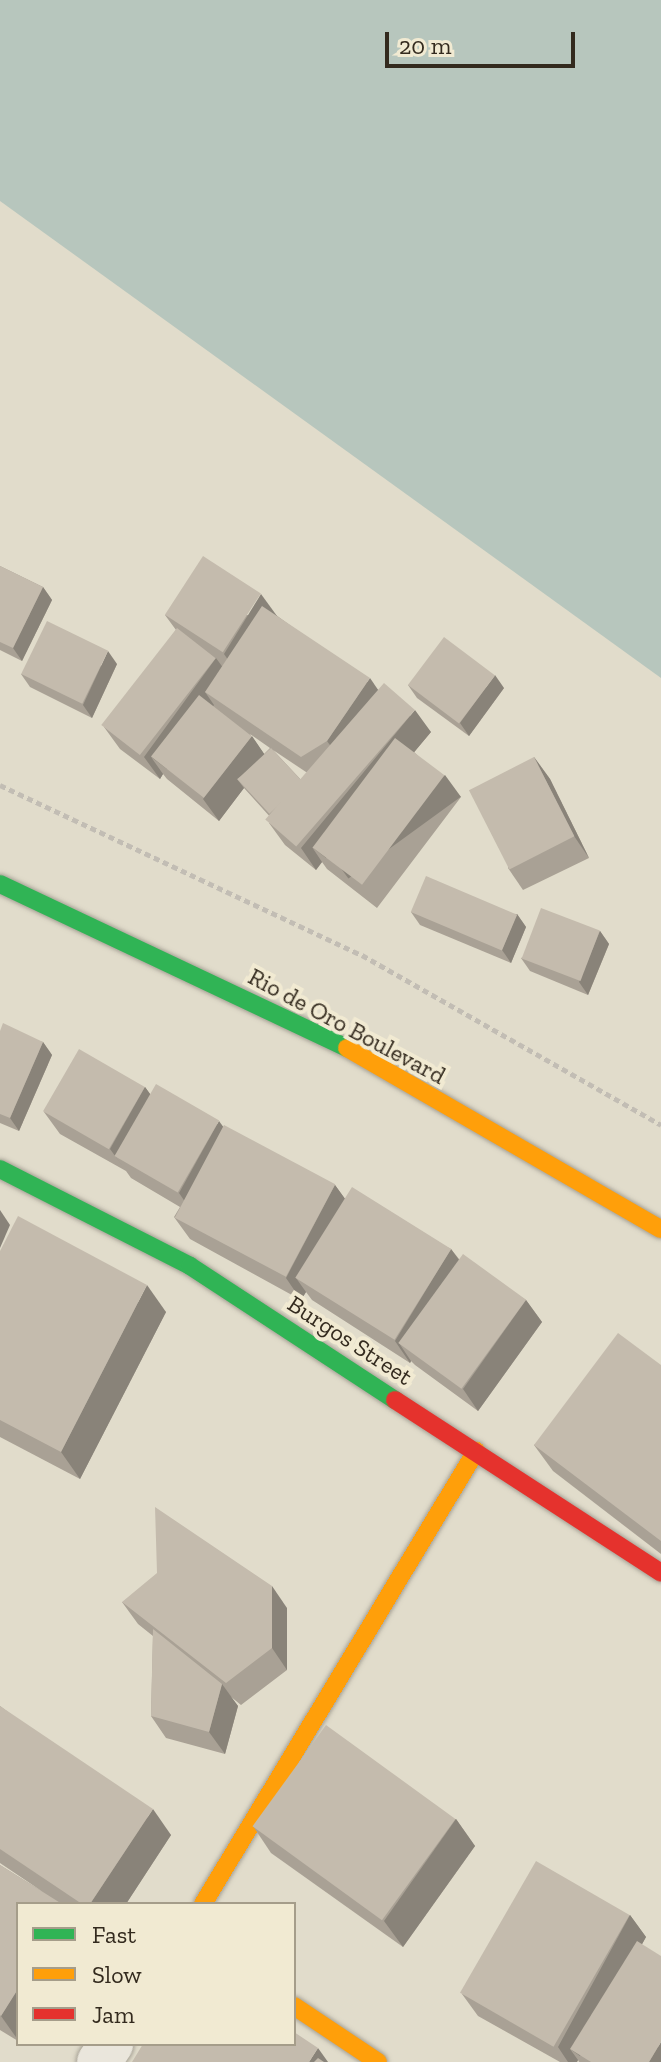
<!DOCTYPE html>
<style>
body{margin:0}
#map{position:relative;width:661px;height:2062px;overflow:hidden;background:#e1dccb;font-family:"Zilla Slab",serif}
div>[style]{position:absolute}
[style*='--x']{left:calc(var(--x)*1px);top:calc(var(--y)*1px);width:calc(var(--w)*1px);rotate:calc(var(--a)*1deg)}
.water>*{inset:0;background:#b7c6bd}
.path>*{height:5px;margin-top:-2.5px;transform-origin:0;background:repeating-linear-gradient(90deg,#c2bdb4 0 6px,transparent 0 10px)}
.roads{filter:drop-shadow(0 0 2px #a6a195) drop-shadow(0 0 2px #a6a195)}
.street>*{height:44px;margin:-22px;padding:0 22px;transform-origin:22px;border-radius:22px;background:#eae6dc}
.fast>*{height:18px;margin:-9px;padding:0 9px;transform-origin:9px;border-radius:9px;background:#30b455}
.slow>*{height:18px;margin:-9px;padding:0 9px;transform-origin:9px;border-radius:9px;background:#ff9f0a}
.jam>*{height:18px;margin:-9px;padding:0 9px;transform-origin:9px;border-radius:9px;background:#e5322d}
.wall>*{inset:0;background:#a9a195}
.shaded-wall>*{inset:0;background:#898379;transform-origin:0 0}
.building>*{inset:0;background:#c4bbad;transform-origin:0 0}
span{translate:-50% -50%;white-space:nowrap;text-align:center;line-height:1.15;-webkit-text-stroke:8px #f1ead2;paint-order:stroke}
.street-label{font-size:24px;color:#332a1e}
.legend{position:absolute;left:16px;top:1902px;width:280px;height:144px;box-sizing:border-box;background:#f1ead2;border:2px solid #a59d8a;margin:0;padding:10px 14px;list-style:none;font-size:24px;color:#332a1e}
.legend li{display:flex;align-items:center;gap:16px;height:40px}
.legend b{width:40px;border:2px solid #a59d8a}
.scale{position:absolute;left:385px;top:32px;width:190px;height:36px;box-sizing:border-box;border:4px solid #332a1e;border-top:0;padding-left:10px;font-size:24px;line-height:28px;white-space:nowrap;color:#332a1e;-webkit-text-stroke:6px #f1ead2;paint-order:stroke}
</style>
<div id="map">
<div class="water">
<i style="clip-path:polygon(0 0,661px 0,661px 678px,0 201px)"></i>
</div>
<div class="path">
<i style="--x:0;--y:785;--w:400;--a:25.2"></i>
<i style="--x:362;--y:955;--w:344;--a:29.6"></i>
</div>
<div class="roads">
<div class="street">
<i style="--x:99;--y:2062;--w:22;--a:-56"></i>
</div>
<div class="fast">
<i style="--x:0;--y:884;--w:384;--a:25.3"></i>
<i style="--x:0;--y:1169;--w:213;--a:27"></i>
<i style="--x:190;--y:1266;--w:245;--a:33.2"></i>
</div>
<div class="slow">
<i style="--x:347;--y:1048;--w:362;--a:30"></i>
<i style="--x:203;--y:1904;--w:529;--a:-58.92"></i>
<i style="--x:294;--y:2006;--w:101;--a:33.7"></i>
</div>
<div class="jam">
<i style="--x:395;--y:1400;--w:317;--a:33"></i>
</div>
</div>
<div class="wall">
<i style="clip-path:polygon(0 566px,43px 587px,52px 600px,22px 661px,0 650px)"></i>
<i style="clip-path:polygon(evenodd,165px 615px,276px 615px,378px 690px,431px 732px,414px 752px,461px 797px,377px 908px,327px 869px,322px 862px,316px 870px,285px 845px,269px 823px,272px 819px,244px 788px,219px 821px,167px 779px,163px 774px,160px 779px,120px 749px,104px 727px,176px 630px,165px 615px,250px 734px,270px 748px,264px 754px,250px 734px,165px 615px,273px 750px,309px 774px,303px 782px,273px 750px)"></i>
<i style="clip-path:polygon(117px 664px,92px 718px,30px 687px,21px 674px)"></i>
<i style="clip-path:polygon(408px 685px,504px 688px,469px 736px,417px 698px)"></i>
<i style="clip-path:polygon(534px 757px,550px 779px,589px 858px,523px 890px,508px 868px)"></i>
<i style="clip-path:polygon(411px 912px,517px 914px,526px 927px,511px 963px,420px 925px)"></i>
<i style="clip-path:polygon(600px 931px,609px 944px,588px 995px,530px 971px,521px 958px)"></i>
<i style="clip-path:polygon(0 1031px,43px 1042px,52px 1055px,19px 1131px,0 1123px)"></i>
<i style="clip-path:polygon(145px 1087px,150px 1094px,223px 1127px,335px 1185px,345px 1199px,451px 1249px,459px 1259px,526px 1300px,542px 1322px,478px 1411px,415px 1365px,411px 1361px,410px 1363px,312px 1300px,306px 1292px,301px 1300px,190px 1239px,174px 1217px,180px 1207px,131px 1178px,126px 1171px,60px 1134px,44px 1112px)"></i>
<i style="clip-path:polygon(0 1251px,166px 1312px,80px 1479px,0 1437px)"></i>
<i style="clip-path:polygon(661px 1365px,661px 1554px,553px 1471px,534px 1445px)"></i>
<i style="clip-path:polygon(122px 1602px,287px 1608px,287px 1670px,241px 1705px,230px 1696px,238px 1706px,225px 1754px,166px 1738px,151px 1716px,153px 1636px,138px 1624px)"></i>
<i style="clip-path:polygon(0 1706px,171px 1835px,126px 1904px,18px 1904px,18px 2041px,0 2030px,0 1865px,43px 1892px,0 1863px)"></i>
<i style="clip-path:polygon(456px 1819px,475px 1846px,403px 1947px,271px 1853px,253px 1826px)"></i>
<i style="clip-path:polygon(630px 1915px,646px 1937px,642px 1944px,661px 2062px,579px 2062px,578px 2060px,577px 2062px,560px 2062px,478px 2016px,462px 1994px)"></i>
</div>
<div class="shaded-wall">
<i style="clip-path:polygon(43px 587px,52px 600px,22px 661px,13px 648px)"></i>
<i style="clip-path:polygon(261px 594px,277px 616px,239px 676px,224px 654px)"></i>
<i style="clip-path:polygon(108px 651px,117px 664px,92px 718px,83px 705px)"></i>
<i style="clip-path:polygon(216px 658px,232px 680px,205px 692px,214px 705px,167px 769px,151px 757px,163px 774px,160px 779px,144px 757px)"></i>
<i style="clip-path:polygon(495px 675px,504px 688px,469px 736px,460px 723px)"></i>
<i style="clip-path:polygon(370px 678px,385px 700px,343px 763px,327px 741px)"></i>
<i style="clip-path:polygon(415px 710px,431px 732px,326px 858px,312px 847px,322px 862px,316px 870px,301px 848px)"></i>
<i style="clip-path:polygon(252px 736px,267px 758px,237px 779px,244px 788px,219px 821px,203px 799px)"></i>
<i style="clip-path:polygon(534px 757px,550px 779px,589px 858px,574px 836px)"></i>
<i style="left:445px;top:775px;width:27px;height:139px;rotate:54deg"></i>
<i style="clip-path:polygon(517px 914px,526px 927px,511px 963px,502px 950px)"></i>
<i style="clip-path:polygon(600px 931px,609px 944px,588px 995px,579px 982px)"></i>
<i style="clip-path:polygon(43px 1042px,52px 1055px,19px 1131px,10px 1118px)"></i>
<i style="clip-path:polygon(145px 1087px,161px 1109px,115px 1156px,126px 1171px,110px 1149px)"></i>
<i style="clip-path:polygon(219px 1121px,235px 1143px,194px 1215px,179px 1193px)"></i>
<i style="clip-path:polygon(335px 1185px,351px 1207px,296px 1278px,306px 1292px,301px 1300px,286px 1278px)"></i>
<i style="clip-path:polygon(0 1210px,10px 1225px,0 1248px)"></i>
<i style="clip-path:polygon(451px 1249px,467px 1271px,399px 1343px,411px 1361px,410px 1363px,395px 1341px)"></i>
<i style="clip-path:polygon(147px 1285px,166px 1312px,80px 1479px,61px 1452px)"></i>
<i style="clip-path:polygon(526px 1300px,542px 1322px,478px 1411px,463px 1389px)"></i>
<i style="clip-path:polygon(272px 1586px,287px 1608px,287px 1670px,272px 1648px)"></i>
<i style="clip-path:polygon(222px 1684px,238px 1706px,225px 1754px,209px 1732px)"></i>
<i style="clip-path:polygon(153px 1809px,171px 1835px,126px 1904px,90px 1904px)"></i>
<i style="clip-path:polygon(456px 1819px,475px 1846px,403px 1947px,384px 1921px)"></i>
<i style="clip-path:polygon(630px 1915px,646px 1937px,580px 2056px,570px 2049px,578px 2060px,577px 2062px,568px 2062px,558px 2047px)"></i>
<i style="clip-path:polygon(18px 1989px,18px 2040px,1px 2016px)"></i>
<i style="clip-path:polygon(661px 2042px,661px 2062px,649px 2062px)"></i>
<i style="clip-path:polygon(318px 2048px,328px 2062px,309px 2062px)"></i>
</div>
<div class="building">
<i style="left:203px;top:556px;width:69px;height:70px;rotate:33deg"></i>
<i style="clip-path:polygon(0 566px,43px 587px,13px 648px,0 642px)"></i>
<i style="clip-path:polygon(262px 606px,370px 678px,327px 741px,301px 757px,205px 692px)"></i>
<i style="left:47px;top:621px;width:68px;height:59px;rotate:26deg"></i>
<i style="left:177px;top:628px;width:49px;height:123px;rotate:38deg"></i>
<i style="left:444px;top:637px;width:64px;height:60px;rotate:37deg"></i>
<i style="left:384px;top:683px;width:41px;height:181px;rotate:41deg"></i>
<i style="left:199px;top:695px;width:67px;height:78px;rotate:38deg"></i>
<i style="left:395px;top:738px;width:62px;height:137px;rotate:37deg"></i>
<i style="left:271px;top:748px;width:47px;height:46px;rotate:47deg"></i>
<i style="left:534px;top:757px;width:89px;height:73px;rotate:63deg"></i>
<i style="left:426px;top:876px;width:99px;height:39px;rotate:23deg"></i>
<i style="left:541px;top:908px;width:63px;height:54px;rotate:21deg"></i>
<i style="clip-path:polygon(3px 1023px,43px 1042px,10px 1118px,0 1114px,0 1031px)"></i>
<i style="left:79px;top:1049px;width:76px;height:72px;rotate:30deg"></i>
<i style="left:156px;top:1084px;width:73px;height:83px;rotate:30deg"></i>
<i style="left:224px;top:1125px;width:126px;height:105px;rotate:28deg"></i>
<i style="left:352px;top:1187px;width:117px;height:107px;rotate:32deg"></i>
<i style="clip-path:polygon(18px 1216px,147px 1285px,61px 1452px,0 1420px,0 1251px)"></i>
<i style="left:463px;top:1254px;width:78px;height:110px;rotate:36deg"></i>
<i style="clip-path:polygon(618px 1333px,661px 1365px,661px 1541px,534px 1445px)"></i>
<i style="clip-path:polygon(155px 1507px,272px 1586px,272px 1648px,226px 1683px,122px 1602px,157px 1573px)"></i>
<i style="clip-path:polygon(153px 1629px,222px 1684px,209px 1732px,151px 1716px)"></i>
<i style="clip-path:polygon(0 1706px,153px 1809px,90px 1904px,82px 1904px,0 1849px)"></i>
<i style="left:326px;top:1725px;width:160px;height:125px;rotate:36deg"></i>
<i style="left:536px;top:1861px;width:108px;height:152px;rotate:30deg"></i>
<i style="clip-path:polygon(0 1865px,62px 1904px,18px 1904px,18px 1989px,1px 2016px,0 2015px)"></i>
<i style="clip-path:polygon(637px 1941px,661px 1956px,661px 2042px,649px 2062px,591px 2062px,570px 2049px)"></i>
<i style="clip-path:polygon(294px 2032px,318px 2048px,309px 2062px,132px 2062px,143px 2044px,294px 2044px)"></i>
<i style="clip-path:polygon(318px 2058px,324px 2062px,314px 2062px)"></i>
</div>
<div class="street-label">
<span style="left:347px;top:1026px;rotate:28deg">Rio de Oro Boulevard</span>
<span style="left:350px;top:1340px;rotate:33deg">Burgos Street</span>
</div>
<ul class="legend">
<li><b style="height:10px;background:#30b455"></b>Fast</li>
<li><b style="height:10px;background:#ff9f0a"></b>Slow</li>
<li><b style="height:10px;background:#e5322d"></b>Jam</li>
</ul>
<div class="scale">20 m</div>
</div>
